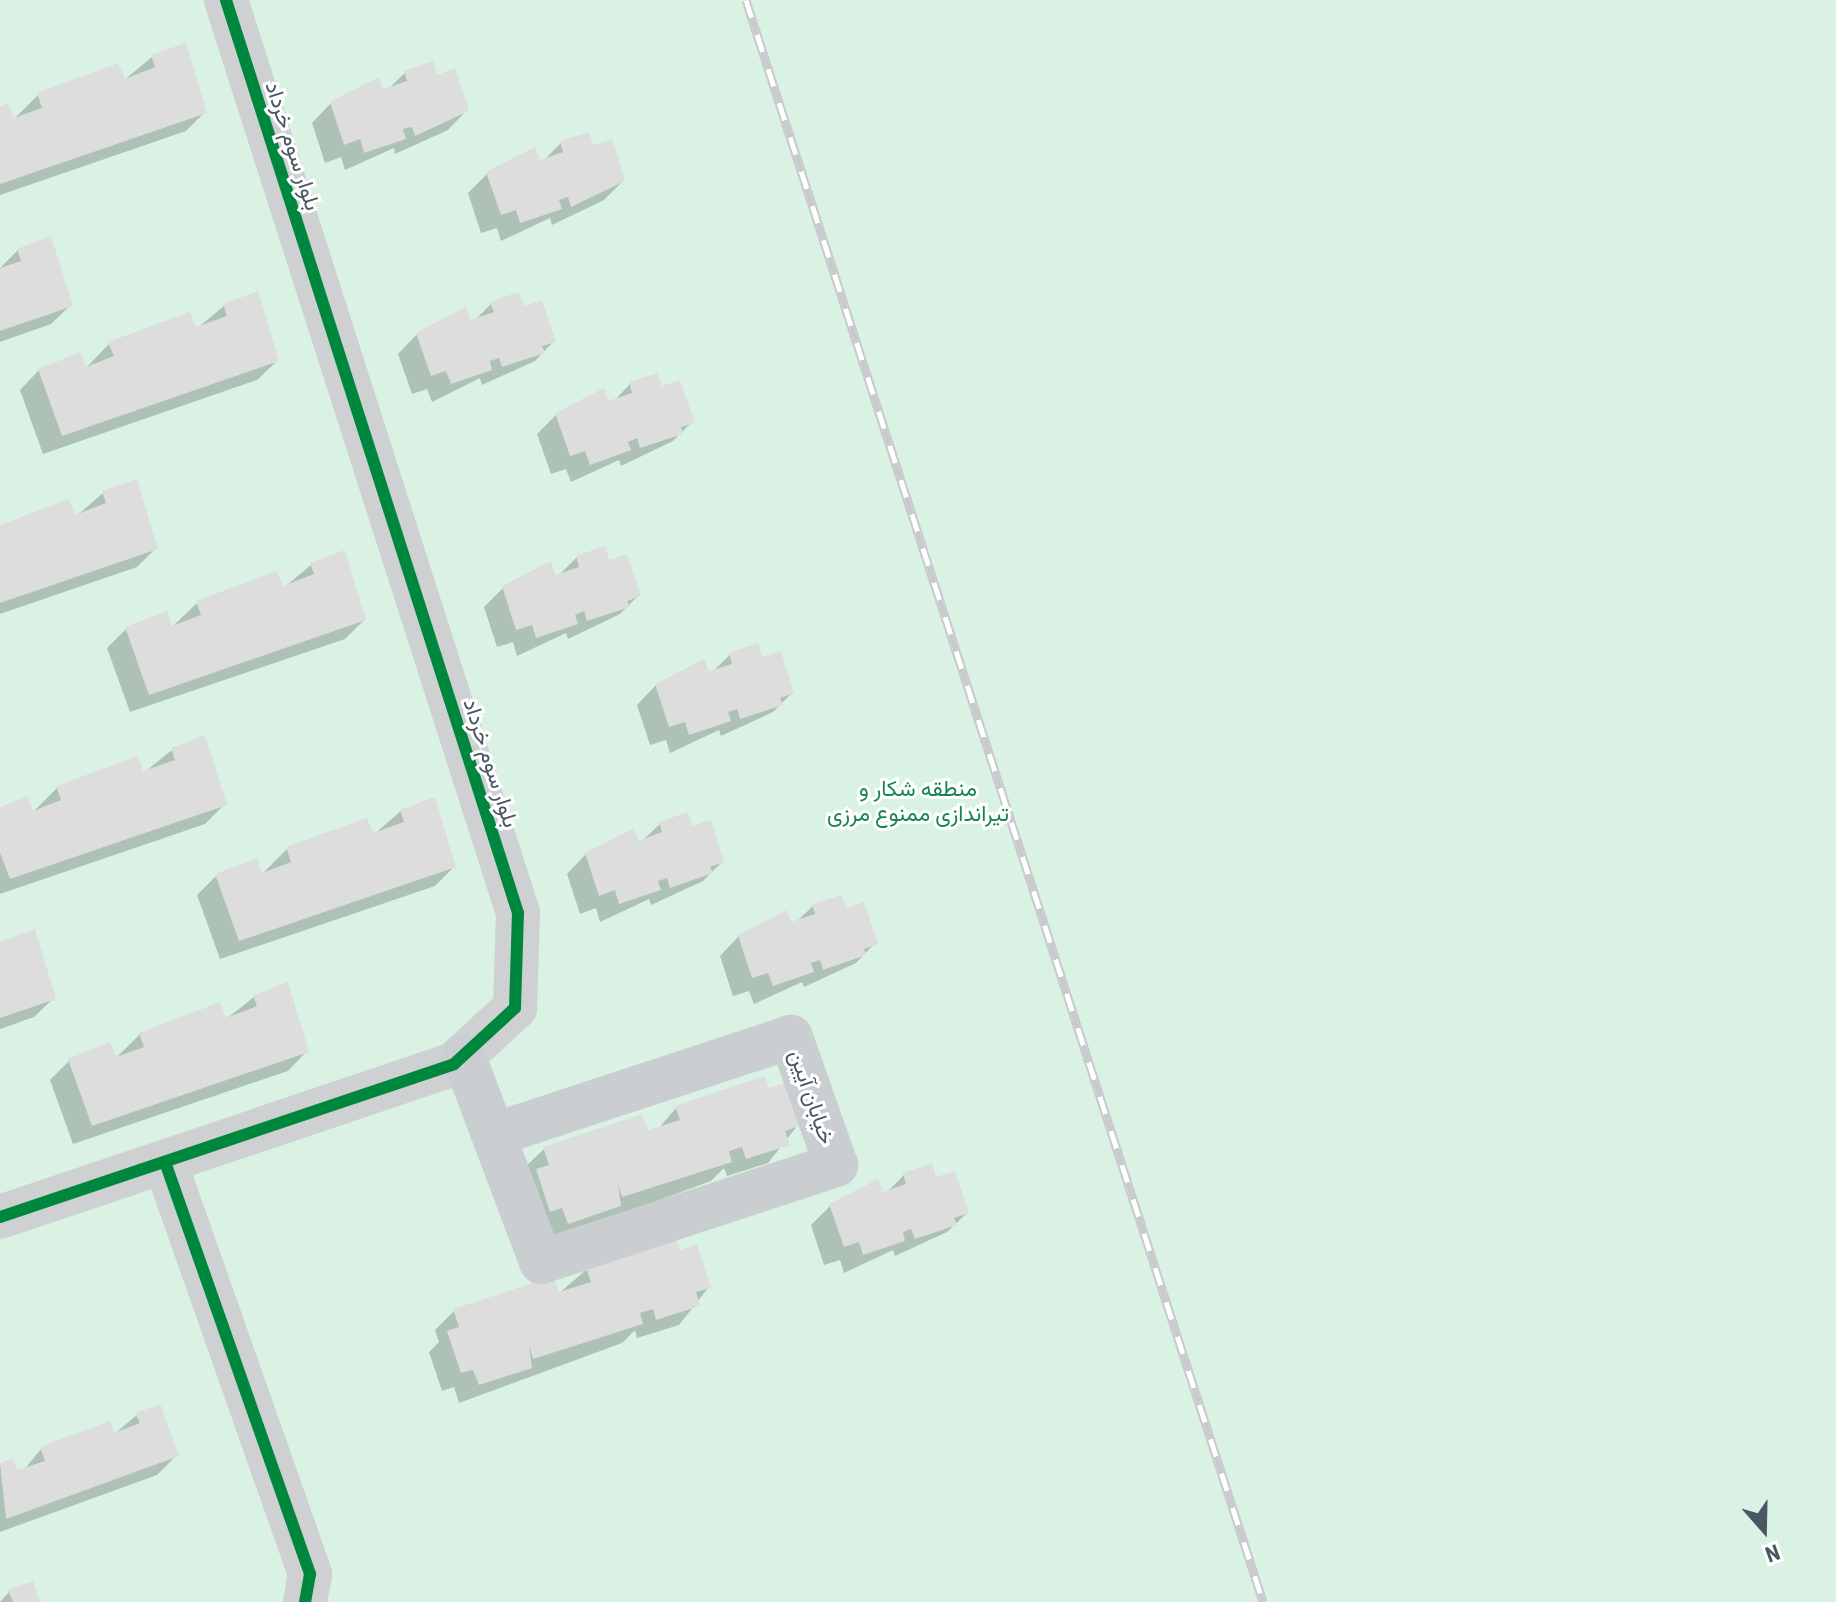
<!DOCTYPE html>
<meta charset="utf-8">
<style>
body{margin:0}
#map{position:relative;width:1836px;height:1602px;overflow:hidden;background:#f4f4f4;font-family:"Roboto Condensed",Vazirmatn,sans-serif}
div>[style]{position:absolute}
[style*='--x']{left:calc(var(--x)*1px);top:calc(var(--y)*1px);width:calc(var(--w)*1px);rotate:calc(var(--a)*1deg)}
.green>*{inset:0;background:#d9f2e3;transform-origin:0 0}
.shadow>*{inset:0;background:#0003}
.building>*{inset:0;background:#ddddde}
.minor>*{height:44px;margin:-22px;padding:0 22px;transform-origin:22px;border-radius:22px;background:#ced0d2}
.major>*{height:44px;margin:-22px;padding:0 22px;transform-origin:22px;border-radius:22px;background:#caced1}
.rail>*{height:9px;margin-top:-4.5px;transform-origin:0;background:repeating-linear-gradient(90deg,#fff 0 18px,#c9cacc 0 36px);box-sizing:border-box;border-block:2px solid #c9cacc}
.cycleway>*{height:12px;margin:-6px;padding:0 6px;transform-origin:6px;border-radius:6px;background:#00873e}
span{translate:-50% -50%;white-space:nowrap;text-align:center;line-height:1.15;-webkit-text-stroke:6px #fff;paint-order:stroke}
.street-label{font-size:22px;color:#4a5661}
.park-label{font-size:22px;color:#17864f}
.north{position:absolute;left:1724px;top:1490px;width:80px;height:80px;-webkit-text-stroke:6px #fff;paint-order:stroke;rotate:160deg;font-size:22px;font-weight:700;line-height:32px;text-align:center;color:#4a5661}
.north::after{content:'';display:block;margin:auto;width:28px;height:36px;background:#4a5661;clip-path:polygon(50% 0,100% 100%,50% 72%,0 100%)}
</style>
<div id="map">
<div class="green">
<i style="left:0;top:0;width:1836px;height:1602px"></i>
</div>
<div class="shadow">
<i style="clip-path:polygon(152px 57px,205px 112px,186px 131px,0 195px,0 108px,13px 120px,38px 95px,123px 81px)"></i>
<i style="clip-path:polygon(405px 73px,436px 77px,467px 110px,448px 130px,395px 154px,394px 148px,345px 170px,341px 157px,325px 163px,312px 123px,331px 103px,387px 90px)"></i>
<i style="clip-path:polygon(561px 143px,592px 148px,623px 181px,604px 200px,552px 225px,550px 218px,501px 241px,497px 228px,481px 233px,468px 193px,487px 174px,544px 160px)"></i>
<i style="clip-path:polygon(18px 250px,71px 305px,51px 324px,0 342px,0 268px)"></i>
<i style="clip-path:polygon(491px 304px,523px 308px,554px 341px,535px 361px,482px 385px,480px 378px,432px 402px,427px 389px,412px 394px,398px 354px,417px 334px,474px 321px)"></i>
<i style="clip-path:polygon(224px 306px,277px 361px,257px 380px,43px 454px,20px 390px,39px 370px,84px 370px,109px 344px,195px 330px)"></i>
<i style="clip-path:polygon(630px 384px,661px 389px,692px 422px,673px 441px,621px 466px,619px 460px,571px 482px,566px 469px,551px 474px,537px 434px,556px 415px,613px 402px)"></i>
<i style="clip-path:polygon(103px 493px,156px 548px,137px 567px,0 614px,0 527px,74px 518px)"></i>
<i style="clip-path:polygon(577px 557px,608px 562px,639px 595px,620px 614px,568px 639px,566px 633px,517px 656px,513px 642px,497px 647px,484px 607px,503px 588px,558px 576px)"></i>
<i style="clip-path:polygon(311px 565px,364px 620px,345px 639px,130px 712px,107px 648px,126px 629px,171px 628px,197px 603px,282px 589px)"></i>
<i style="clip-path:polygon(730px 655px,761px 660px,792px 693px,773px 712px,721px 736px,719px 730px,670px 753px,666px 740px,650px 745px,637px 705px,656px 685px,712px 672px)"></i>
<i style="clip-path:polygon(172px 750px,224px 805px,205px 824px,0 894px,0 809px,32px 813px,57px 788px,142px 774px)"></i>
<i style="clip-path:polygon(401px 811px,454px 867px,435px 886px,220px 959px,197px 895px,216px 876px,261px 875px,287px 849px,372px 836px)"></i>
<i style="clip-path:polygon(660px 824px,722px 862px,703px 881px,651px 905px,649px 899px,600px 922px,596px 908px,580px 914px,567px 874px,586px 854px,642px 841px)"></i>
<i style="clip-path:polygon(813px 906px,844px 910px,875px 943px,856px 963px,804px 987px,802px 982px,754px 1004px,749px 991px,733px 996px,720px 956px,739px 936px,795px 923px)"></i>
<i style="clip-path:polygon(0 944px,54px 998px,34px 1017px,0 1029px)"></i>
<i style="clip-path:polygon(254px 997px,307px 1051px,288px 1071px,73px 1144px,50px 1080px,69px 1061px,114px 1060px,140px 1034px,225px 1020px)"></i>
<i style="clip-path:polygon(676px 1108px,798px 1125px,768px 1163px,727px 1176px,724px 1168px,711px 1181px,548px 1241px,524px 1168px,544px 1149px,641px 1117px,646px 1133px,658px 1129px)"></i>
<i style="clip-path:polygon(904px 1175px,935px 1180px,967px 1213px,947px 1232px,895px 1256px,893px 1250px,844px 1273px,840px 1260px,824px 1265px,811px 1225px,830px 1206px,887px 1192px)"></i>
<i style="clip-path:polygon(679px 1252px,709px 1287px,679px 1325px,637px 1338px,635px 1330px,622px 1343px,459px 1403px,454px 1387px,442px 1391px,429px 1352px,439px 1342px,435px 1330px,454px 1311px,558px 1294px,587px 1269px)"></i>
<i style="clip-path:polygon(137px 1415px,176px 1456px,157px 1475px,0 1532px,0 1465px,11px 1461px,16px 1473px,23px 1471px,41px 1449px,113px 1435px)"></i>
<i style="clip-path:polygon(9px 1592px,38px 1602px,0 1602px)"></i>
</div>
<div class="building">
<i style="clip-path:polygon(186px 43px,207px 113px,0 184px,0 106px,8px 103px,14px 118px,42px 108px,37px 93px,118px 63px,125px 79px,155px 67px,151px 55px)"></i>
<i style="clip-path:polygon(433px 61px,437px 75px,455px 68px,469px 111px,415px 136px,412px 127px,403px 129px,406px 139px,364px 153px,360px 139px,344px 145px,330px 102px,379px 77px,383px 89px,407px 81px,404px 71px)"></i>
<i style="clip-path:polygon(589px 132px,593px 145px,612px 139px,625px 181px,571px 207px,568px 197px,559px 200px,562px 209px,520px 223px,516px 210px,501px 215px,486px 172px,535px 147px,540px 160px,563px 152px,560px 141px)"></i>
<i style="clip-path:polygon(51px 236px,73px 306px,0 331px,0 268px,21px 261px,17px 249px)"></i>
<i style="clip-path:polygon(258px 291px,279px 361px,62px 436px,38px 369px,80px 352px,86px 367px,114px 356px,108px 342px,190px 312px,196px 327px,227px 316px,223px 304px)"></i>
<i style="clip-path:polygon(519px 292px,524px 306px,542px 300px,556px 342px,542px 346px,545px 353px,502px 367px,499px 358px,490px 361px,492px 370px,451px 384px,446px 371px,431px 376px,416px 333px,466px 307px,470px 320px,494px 312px,490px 302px)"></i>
<i style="clip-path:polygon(658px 373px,662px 386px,680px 380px,695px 423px,681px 427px,683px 434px,640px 448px,637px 438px,628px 442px,631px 450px,590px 465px,585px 451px,570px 456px,555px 413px,604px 388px,608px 401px,632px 393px,629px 382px)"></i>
<i style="clip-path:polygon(137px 479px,158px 549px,0 603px,0 525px,69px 499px,75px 515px,106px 503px,102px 491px)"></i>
<i style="clip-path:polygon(605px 546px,609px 560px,627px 554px,641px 596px,627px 601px,630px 607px,587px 621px,584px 611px,575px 615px,578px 624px,536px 638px,532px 625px,516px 630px,502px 586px,551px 561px,555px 575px,579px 567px,576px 556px)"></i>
<i style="clip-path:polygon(345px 550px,366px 620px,149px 695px,125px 627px,167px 611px,172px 626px,201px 615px,196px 601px,277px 571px,283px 586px,314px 574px,310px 563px)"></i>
<i style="clip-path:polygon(758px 643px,762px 657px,781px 651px,794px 693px,780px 698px,783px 705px,740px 719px,737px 709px,728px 712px,731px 721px,689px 735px,685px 722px,669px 727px,655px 684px,704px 659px,709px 671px,732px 664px,729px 653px)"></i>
<i style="clip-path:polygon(205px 735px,227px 805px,10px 879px,0 853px,0 807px,27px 796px,33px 811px,61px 800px,56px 786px,138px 756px,143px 771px,175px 760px,171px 748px)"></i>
<i style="clip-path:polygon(435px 797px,456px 867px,239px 941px,215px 874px,257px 858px,262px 873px,291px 862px,286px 847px,367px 818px,373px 833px,404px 822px,400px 810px)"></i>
<i style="clip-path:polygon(688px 812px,692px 826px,711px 820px,724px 862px,710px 867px,713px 873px,670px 888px,667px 878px,658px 881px,661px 890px,619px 904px,615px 890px,599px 896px,585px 853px,634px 828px,638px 841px,662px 832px,659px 822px)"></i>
<i style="clip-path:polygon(841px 895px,846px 908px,864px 902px,878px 944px,864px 949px,866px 955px,823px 970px,820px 960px,811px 963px,814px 972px,773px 986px,768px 973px,752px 978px,738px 935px,787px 910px,791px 922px,815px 914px,812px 904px)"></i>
<i style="clip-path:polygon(35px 929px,56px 999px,0 1018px,0 942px)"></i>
<i style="clip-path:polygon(288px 982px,309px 1052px,92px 1126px,68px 1059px,110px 1042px,116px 1057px,144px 1047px,139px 1033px,220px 1002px,226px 1018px,257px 1006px,253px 995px)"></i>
<i style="clip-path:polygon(765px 1076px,769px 1088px,787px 1082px,800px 1126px,785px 1131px,790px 1145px,746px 1159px,742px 1147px,729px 1151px,732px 1162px,622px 1197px,618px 1184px,621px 1206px,568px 1224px,562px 1208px,550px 1212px,536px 1169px,549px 1165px,543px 1147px,642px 1114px,648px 1130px,680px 1120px,675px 1106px)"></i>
<i style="clip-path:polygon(932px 1163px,936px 1177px,955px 1171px,969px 1213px,954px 1218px,957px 1225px,915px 1239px,911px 1229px,903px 1232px,905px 1241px,863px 1255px,859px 1242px,844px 1247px,829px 1204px,878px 1179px,883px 1192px,906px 1184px,903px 1173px)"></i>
<i style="clip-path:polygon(676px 1238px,680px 1250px,697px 1244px,711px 1288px,696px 1292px,700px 1306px,656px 1320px,653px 1309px,640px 1313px,643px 1324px,533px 1359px,529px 1345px,532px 1368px,479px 1385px,473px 1370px,461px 1373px,447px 1331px,459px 1327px,453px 1309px,554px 1276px,559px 1292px,591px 1282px,586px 1268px)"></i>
<i style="clip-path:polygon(160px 1404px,179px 1456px,6px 1519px,0 1463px,13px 1458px,17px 1470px,45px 1461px,40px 1447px,110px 1421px,114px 1433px,140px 1423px,135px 1413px)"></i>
<i style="clip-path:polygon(33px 1581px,40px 1602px,13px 1602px,8px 1590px)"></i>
</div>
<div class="minor">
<i style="--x:165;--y:1162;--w:437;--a:70.6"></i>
<i style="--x:310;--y:1574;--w:28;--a:100"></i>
<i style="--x:0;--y:1217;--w:479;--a:-18.6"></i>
<i style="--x:454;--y:1064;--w:83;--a:-42.6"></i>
<i style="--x:515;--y:1008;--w:95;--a:-88.2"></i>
<i style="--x:518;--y:913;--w:959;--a:-107.74"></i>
</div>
<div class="major">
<i style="--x:464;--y:1057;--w:219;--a:69.4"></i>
<i style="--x:541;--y:1262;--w:311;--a:-18.2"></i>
<i style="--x:836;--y:1165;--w:136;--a:-109.4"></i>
<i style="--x:791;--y:1037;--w:311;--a:161.8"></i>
</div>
<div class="rail">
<i style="--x:746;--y:0;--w:1683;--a:72.11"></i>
</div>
<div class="cycleway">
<i style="--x:165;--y:1162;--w:437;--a:70.6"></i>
<i style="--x:310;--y:1574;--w:28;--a:100"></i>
<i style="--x:0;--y:1217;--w:479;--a:-18.6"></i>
<i style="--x:454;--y:1064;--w:83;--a:-42.6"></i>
<i style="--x:515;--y:1008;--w:95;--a:-88.2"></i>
<i style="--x:518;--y:913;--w:959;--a:-107.74"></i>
</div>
<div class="street-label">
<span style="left:293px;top:146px;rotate:72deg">بلوار سوم خرداد</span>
<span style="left:491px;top:763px;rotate:72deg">بلوار سوم خرداد</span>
<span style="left:812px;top:1097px;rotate:71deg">خیابان آیین</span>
</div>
<div class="park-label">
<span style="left:918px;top:801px">منطقه شکار و<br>تیراندازی ممنوع مرزی</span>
</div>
<div class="north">N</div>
</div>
